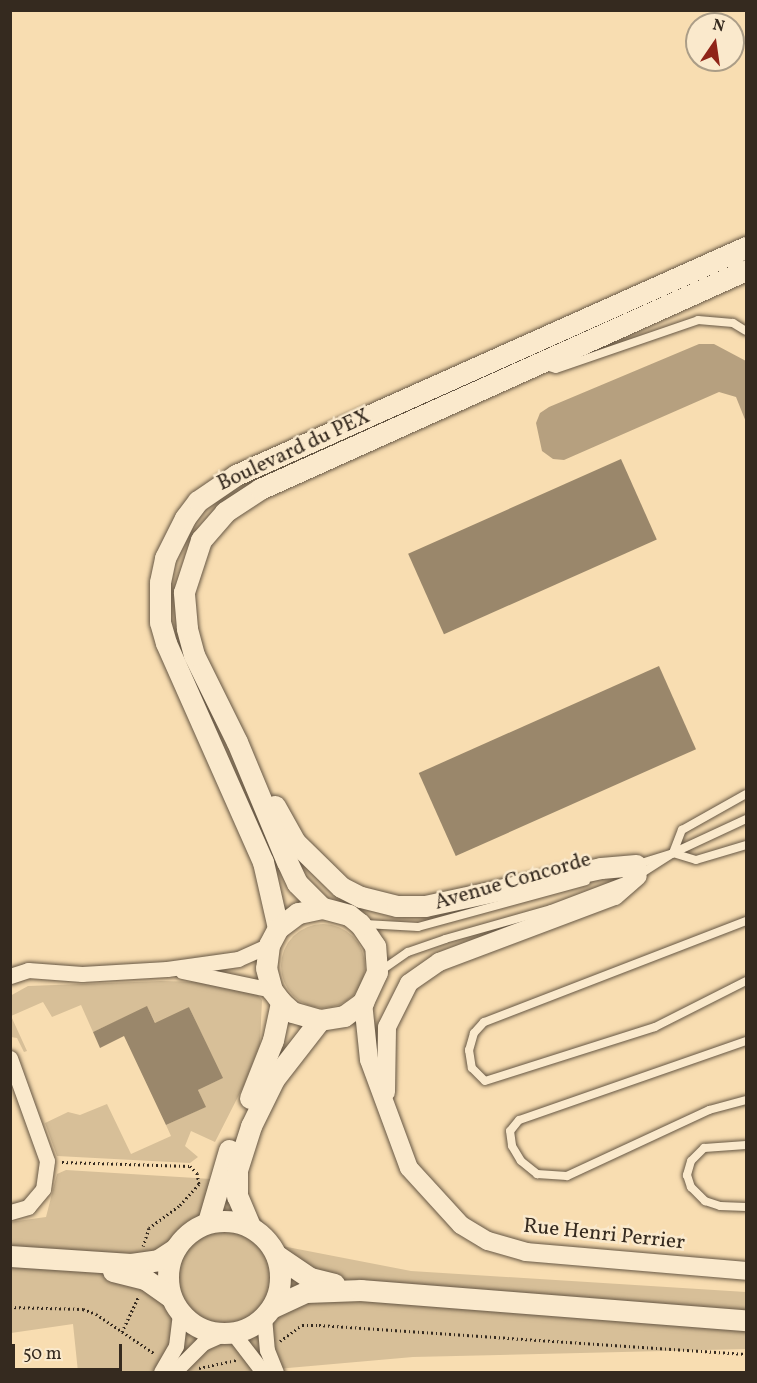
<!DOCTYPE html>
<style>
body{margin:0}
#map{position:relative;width:757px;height:1383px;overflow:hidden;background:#f8ddb1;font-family:Vollkorn,serif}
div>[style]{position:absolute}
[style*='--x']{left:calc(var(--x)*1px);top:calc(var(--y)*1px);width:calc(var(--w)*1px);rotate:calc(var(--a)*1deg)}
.green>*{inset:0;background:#d7bf98}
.round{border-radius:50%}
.water>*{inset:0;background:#b6a07f}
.building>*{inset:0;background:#9a876b;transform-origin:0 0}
.path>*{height:3px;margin-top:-1.5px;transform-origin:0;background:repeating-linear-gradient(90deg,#352a1f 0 1.5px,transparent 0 4.5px)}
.roads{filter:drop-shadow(0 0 2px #665744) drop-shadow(0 0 2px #665744)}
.service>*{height:8px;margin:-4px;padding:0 4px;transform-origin:4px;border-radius:4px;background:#fae9cc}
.minor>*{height:15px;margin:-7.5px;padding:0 7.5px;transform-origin:7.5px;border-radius:7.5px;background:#fae9cc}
.tertiary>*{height:18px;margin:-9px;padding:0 9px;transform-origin:9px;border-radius:9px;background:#fae9cc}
.secondary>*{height:21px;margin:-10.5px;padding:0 10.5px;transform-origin:10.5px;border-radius:10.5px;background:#fae9cc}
.secondary>.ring{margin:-10.5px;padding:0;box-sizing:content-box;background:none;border:21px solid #fae9cc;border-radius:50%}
span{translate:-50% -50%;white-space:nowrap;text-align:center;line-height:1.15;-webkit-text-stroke:5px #fae9cc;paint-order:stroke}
.street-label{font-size:21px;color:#352a1f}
.frame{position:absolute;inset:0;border:12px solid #352a1f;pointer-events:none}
.north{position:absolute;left:685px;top:12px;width:60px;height:60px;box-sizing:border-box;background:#fae9cc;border:2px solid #ab9d87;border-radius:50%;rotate:13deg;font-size:16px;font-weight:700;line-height:24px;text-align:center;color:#352a1f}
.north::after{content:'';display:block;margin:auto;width:21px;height:27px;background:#8f2418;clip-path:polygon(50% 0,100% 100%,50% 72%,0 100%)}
.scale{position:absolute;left:12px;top:1344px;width:110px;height:27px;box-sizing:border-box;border:3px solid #352a1f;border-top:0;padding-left:8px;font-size:18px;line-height:21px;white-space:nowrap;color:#352a1f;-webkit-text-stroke:4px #fae9cc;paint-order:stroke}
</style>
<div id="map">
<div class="green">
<i class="round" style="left:281px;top:924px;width:84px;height:84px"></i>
<i style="clip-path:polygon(161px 981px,201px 982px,256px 993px,262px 1000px,260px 1044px,244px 1085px,215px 1142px,191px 1131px,185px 1146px,198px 1157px,190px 1163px,57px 1156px,45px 1123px,68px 1112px,80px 1115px,107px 1104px,131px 1154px,171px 1136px,166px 1125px,205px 1107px,198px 1090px,222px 1078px,189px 1007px,157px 1026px,147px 1007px,93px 1032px,81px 1005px,52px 1017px,43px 1002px,11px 1016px,27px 1051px,24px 1052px,17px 1038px,11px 1037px,10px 996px,28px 986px)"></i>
<i style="clip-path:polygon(66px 1170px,244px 1181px,249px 1204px,282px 1246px,411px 1271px,746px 1292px,746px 1349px,413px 1357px,243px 1372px,78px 1372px,73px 1324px,11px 1333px,10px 1222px,46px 1217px,57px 1174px)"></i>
</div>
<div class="water">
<i style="clip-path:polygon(699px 344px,714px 344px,746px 361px,746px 422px,736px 397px,719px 392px,564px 460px,553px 459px,542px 451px,536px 423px,540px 413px,549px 407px)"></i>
</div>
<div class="building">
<i style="left:621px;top:459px;width:88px;height:233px;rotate:66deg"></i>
<i style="left:659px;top:666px;width:91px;height:263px;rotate:66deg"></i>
<i style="clip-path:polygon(147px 1006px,155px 1023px,189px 1007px,223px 1078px,198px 1090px,206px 1107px,166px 1125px,124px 1036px,100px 1048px,93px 1032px)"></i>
</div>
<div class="path">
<i style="--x:62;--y:1162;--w:128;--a:1.8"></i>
<i style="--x:190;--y:1166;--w:10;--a:45"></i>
<i style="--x:197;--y:1173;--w:11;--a:80"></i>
<i style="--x:199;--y:1184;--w:30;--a:132"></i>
<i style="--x:179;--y:1206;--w:37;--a:144"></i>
<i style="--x:149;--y:1228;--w:19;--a:108"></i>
<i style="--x:10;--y:1307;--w:73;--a:1.6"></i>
<i style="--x:83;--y:1309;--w:14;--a:21"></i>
<i style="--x:96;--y:1314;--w:71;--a:34.1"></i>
<i style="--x:122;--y:1332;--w:40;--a:-65"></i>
<i style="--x:280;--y:1341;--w:27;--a:-36"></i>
<i style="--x:302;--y:1325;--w:17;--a:0"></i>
<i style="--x:319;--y:1325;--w:428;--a:3.9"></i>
<i style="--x:199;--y:1368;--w:39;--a:-12"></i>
</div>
<div class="roads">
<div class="service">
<i style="--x:546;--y:366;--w:10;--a:17"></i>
<i style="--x:556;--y:369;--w:150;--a:-19"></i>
<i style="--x:698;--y:320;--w:35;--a:5"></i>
<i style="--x:733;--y:323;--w:15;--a:32"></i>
<i style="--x:673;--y:853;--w:24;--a:17"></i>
<i style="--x:696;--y:860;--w:52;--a:-16.7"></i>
<i style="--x:638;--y:864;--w:37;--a:-17"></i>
<i style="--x:673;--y:853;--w:81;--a:-25"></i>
<i style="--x:639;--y:875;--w:40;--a:-32.9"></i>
<i style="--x:673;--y:853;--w:25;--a:-69"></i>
<i style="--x:682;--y:830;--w:73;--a:-29.4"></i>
<i style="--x:746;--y:921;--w:281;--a:158.9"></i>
<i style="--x:484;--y:1022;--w:15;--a:132"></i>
<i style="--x:474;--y:1033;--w:18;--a:106"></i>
<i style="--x:469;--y:1050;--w:18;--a:81"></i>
<i style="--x:472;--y:1068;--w:18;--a:45"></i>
<i style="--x:485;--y:1081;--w:178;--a:-17.6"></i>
<i style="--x:655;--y:1027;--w:102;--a:-26.8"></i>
<i style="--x:365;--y:924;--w:53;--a:3.2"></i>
<i style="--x:418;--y:927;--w:174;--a:-15.3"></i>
<i style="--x:379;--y:972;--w:35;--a:-35"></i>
<i style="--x:408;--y:952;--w:39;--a:-19"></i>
<i style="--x:445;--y:939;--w:110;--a:-15.8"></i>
<i style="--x:551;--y:909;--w:76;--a:-20.8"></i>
<i style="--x:746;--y:1041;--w:240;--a:160.8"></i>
<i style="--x:519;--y:1120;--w:14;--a:129"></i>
<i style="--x:510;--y:1131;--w:15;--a:82"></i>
<i style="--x:512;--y:1146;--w:17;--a:59"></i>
<i style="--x:521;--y:1161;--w:21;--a:39"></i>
<i style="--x:537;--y:1174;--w:30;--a:4"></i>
<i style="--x:567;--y:1176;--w:157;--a:-24.9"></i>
<i style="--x:709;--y:1110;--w:38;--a:-15"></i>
<i style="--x:746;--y:1145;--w:42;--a:175.9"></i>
<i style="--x:704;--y:1148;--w:18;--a:135"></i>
<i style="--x:691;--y:1161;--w:15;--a:106"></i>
<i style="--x:687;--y:1175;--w:13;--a:72"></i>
<i style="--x:691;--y:1187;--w:20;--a:45"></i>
<i style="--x:705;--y:1201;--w:16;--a:18"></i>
<i style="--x:720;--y:1206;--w:26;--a:2"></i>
</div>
<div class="minor">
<i style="--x:182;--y:971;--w:92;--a:11.9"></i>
<i style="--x:10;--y:976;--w:19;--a:-18"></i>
<i style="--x:28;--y:970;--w:54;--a:4.2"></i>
<i style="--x:82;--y:974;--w:85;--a:-3.4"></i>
<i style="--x:167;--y:969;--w:72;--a:-8"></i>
<i style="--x:238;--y:959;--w:34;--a:-24"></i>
<i style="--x:10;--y:1058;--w:109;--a:70.2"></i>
<i style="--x:47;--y:1161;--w:28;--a:98"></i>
<i style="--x:43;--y:1189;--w:23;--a:130"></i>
<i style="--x:28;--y:1207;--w:19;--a:164"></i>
<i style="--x:264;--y:1317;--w:33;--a:85"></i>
<i style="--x:267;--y:1350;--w:24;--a:68"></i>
<i style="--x:233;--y:1333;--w:49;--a:52.4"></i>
<i style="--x:161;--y:1372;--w:30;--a:-60"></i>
<i style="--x:176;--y:1346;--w:34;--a:-83"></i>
<i style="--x:174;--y:1372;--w:41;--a:-45"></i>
<i style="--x:203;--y:1343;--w:24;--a:-24"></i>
</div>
<div class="tertiary">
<i style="--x:363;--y:1002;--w:58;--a:84.1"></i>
<i style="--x:369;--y:1060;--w:115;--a:69.7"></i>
<i style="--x:409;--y:1168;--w:77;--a:47.6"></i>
<i style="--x:461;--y:1225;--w:31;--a:31"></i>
<i style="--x:488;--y:1241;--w:40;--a:16"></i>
<i style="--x:526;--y:1252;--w:221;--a:4.9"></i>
<i style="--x:386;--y:1092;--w:65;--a:-89.1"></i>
<i style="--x:387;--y:1027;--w:49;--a:-63.4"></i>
<i style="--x:409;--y:983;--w:37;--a:-35"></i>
<i style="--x:439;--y:962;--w:188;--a:-20.6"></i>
<i style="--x:615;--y:896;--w:30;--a:-41"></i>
</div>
<div class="secondary">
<i style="--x:275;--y:806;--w:41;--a:60.9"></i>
<i style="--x:295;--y:842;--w:64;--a:44.4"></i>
<i style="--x:341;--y:887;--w:22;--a:27"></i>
<i style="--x:361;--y:897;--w:37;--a:14"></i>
<i style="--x:397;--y:906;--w:28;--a:0"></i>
<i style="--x:425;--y:906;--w:180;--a:-12.2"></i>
<i style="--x:601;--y:868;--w:35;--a:-5"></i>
<i style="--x:322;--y:908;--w:35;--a:-135"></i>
<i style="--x:297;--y:883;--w:23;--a:-115"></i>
<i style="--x:287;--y:862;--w:130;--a:-112.6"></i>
<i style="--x:237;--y:742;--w:97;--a:-116.3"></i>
<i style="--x:194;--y:655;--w:28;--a:-105"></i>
<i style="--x:187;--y:628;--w:36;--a:-95"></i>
<i style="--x:184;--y:592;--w:55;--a:-71.9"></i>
<i style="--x:201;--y:540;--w:37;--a:-49"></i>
<i style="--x:225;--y:512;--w:42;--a:-33.3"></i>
<i style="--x:260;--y:489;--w:533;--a:-24.26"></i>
<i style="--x:278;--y:928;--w:68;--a:-102.8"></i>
<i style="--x:263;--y:862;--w:240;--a:-113.9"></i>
<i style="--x:166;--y:643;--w:22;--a:-106"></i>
<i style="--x:160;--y:622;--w:40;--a:-90"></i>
<i style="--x:160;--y:582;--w:25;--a:-78"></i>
<i style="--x:165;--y:558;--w:45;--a:-63.4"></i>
<i style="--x:185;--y:518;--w:21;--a:-53"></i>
<i style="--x:198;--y:501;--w:46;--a:-34.4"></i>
<i style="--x:236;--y:475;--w:559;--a:-24.09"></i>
<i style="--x:250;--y:1098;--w:62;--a:-68.4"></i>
<i style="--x:273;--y:1040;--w:39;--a:-78"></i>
<i class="ring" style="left:168px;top:1221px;width:91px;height:91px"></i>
<i style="--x:208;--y:1222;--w:75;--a:-73.7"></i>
<i style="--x:250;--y:1226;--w:33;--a:-113"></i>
<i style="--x:237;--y:1196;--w:26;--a:-90"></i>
<i style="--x:237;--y:1170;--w:46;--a:-72.3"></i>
<i style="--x:251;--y:1126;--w:52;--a:-63.9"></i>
<i style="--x:274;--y:1079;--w:75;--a:-52.1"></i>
<i style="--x:320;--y:1020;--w:24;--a:-9"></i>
<i style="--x:344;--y:1016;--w:24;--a:-36"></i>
<i style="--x:363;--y:1002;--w:33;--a:-65"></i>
<i style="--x:377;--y:972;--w:26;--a:-94"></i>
<i style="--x:375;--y:946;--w:27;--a:-124"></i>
<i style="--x:360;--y:924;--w:14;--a:-141"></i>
<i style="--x:349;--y:915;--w:28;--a:-165"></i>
<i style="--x:322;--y:908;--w:25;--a:168"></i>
<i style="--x:298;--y:913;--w:25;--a:143"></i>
<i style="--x:278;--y:928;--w:19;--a:118"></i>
<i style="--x:269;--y:945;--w:23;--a:97"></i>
<i style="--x:266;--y:968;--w:23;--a:75"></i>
<i style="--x:272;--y:990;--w:15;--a:53"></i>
<i style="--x:281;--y:1002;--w:15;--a:42"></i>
<i style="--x:292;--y:1012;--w:29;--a:16"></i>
<i style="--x:276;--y:1255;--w:41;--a:34.1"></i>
<i style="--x:310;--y:1278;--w:25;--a:14"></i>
<i style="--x:10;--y:1256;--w:121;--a:3.8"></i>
<i style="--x:131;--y:1264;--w:27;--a:-8"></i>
<i style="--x:158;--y:1260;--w:20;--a:-33"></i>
<i style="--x:113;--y:1271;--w:33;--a:14"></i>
<i style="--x:145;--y:1279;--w:32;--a:35"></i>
<i style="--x:271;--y:1308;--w:38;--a:-25"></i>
<i style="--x:306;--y:1292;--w:55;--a:-2.1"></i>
<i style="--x:361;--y:1290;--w:386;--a:4.5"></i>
</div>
</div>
<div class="street-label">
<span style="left:294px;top:451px;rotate:-25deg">Boulevard du PEX</span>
<span style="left:513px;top:882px;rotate:-16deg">Avenue Concorde</span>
<span style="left:604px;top:1235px;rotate:6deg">Rue Henri Perrier</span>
</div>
<div class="frame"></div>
<div class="north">N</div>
<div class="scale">50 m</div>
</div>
